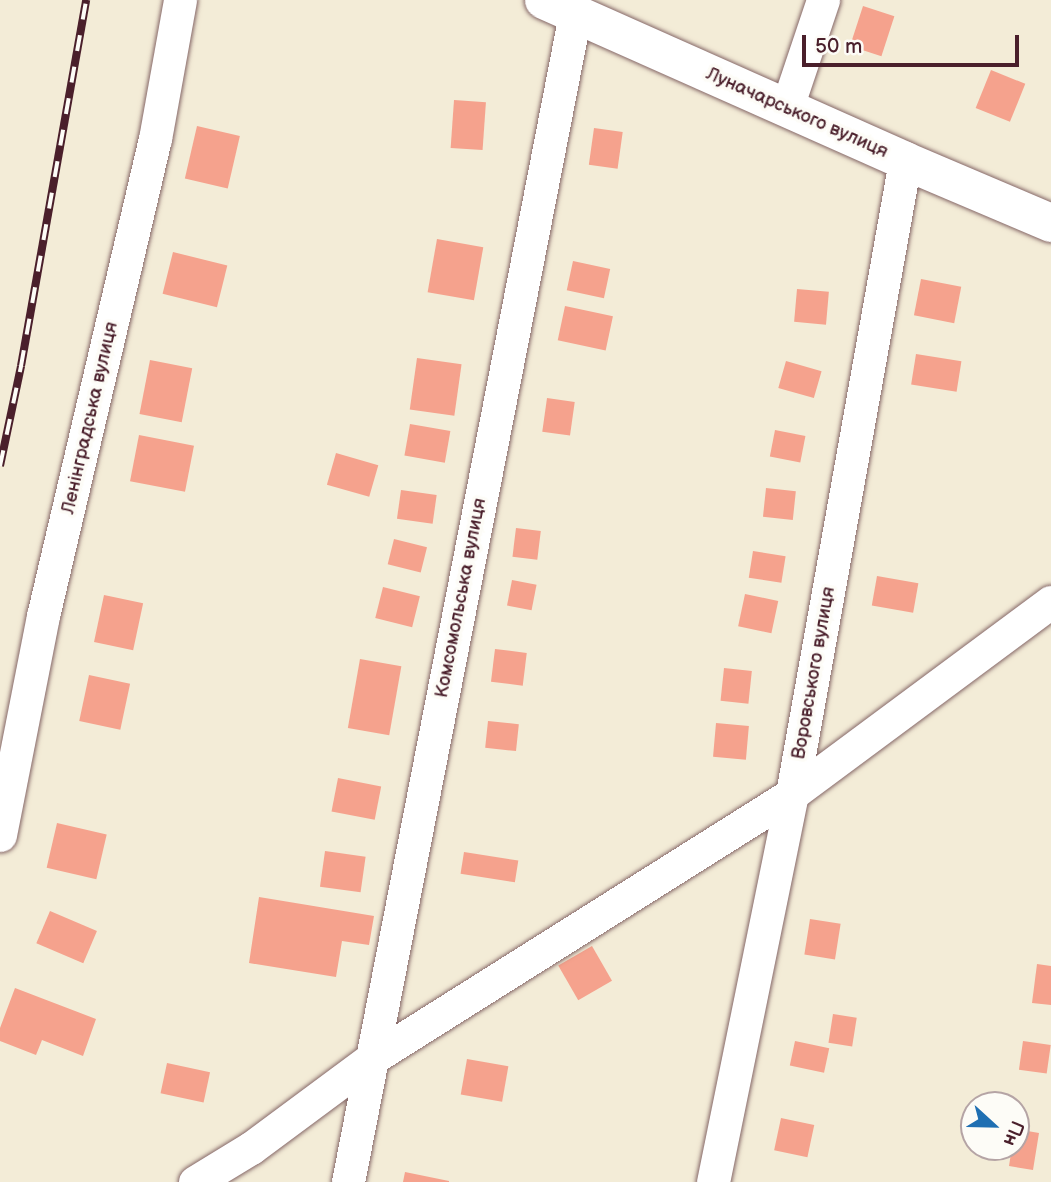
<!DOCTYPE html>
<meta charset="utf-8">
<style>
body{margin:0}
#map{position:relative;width:1051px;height:1182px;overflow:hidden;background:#f3ecd7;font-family:"Balsamiq Sans",sans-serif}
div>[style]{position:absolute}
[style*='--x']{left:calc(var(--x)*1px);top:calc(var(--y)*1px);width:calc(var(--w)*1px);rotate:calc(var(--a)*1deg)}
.building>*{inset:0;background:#f5a28d;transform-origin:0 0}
.roads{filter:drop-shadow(0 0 2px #856767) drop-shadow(0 0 2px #856767)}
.street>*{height:33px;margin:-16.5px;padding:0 16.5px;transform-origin:16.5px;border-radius:16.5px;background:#fff}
.secondary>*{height:38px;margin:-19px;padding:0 19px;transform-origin:19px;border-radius:19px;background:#fff}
.rail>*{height:8px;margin-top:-4px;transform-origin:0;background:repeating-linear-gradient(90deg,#fdfcf7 0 16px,#4a1f2b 0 32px);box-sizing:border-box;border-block:2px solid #4a1f2b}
span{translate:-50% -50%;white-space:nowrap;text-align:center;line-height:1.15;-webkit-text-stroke:7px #fdfcf7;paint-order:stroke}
.street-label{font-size:19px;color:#4a1f2b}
.north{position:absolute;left:960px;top:1091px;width:70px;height:70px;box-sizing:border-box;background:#fdfcf7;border:2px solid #b5a4a5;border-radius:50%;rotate:112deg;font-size:19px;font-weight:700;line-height:28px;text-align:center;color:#4a1f2b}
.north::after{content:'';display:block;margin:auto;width:24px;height:32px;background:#1f6fb2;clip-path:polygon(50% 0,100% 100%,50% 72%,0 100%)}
.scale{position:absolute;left:802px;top:35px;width:217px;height:32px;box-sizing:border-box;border:4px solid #4a1f2b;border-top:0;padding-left:9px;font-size:21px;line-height:24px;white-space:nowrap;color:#4a1f2b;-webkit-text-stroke:5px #fdfcf7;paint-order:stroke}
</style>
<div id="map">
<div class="building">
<i style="left:863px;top:6px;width:33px;height:42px;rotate:18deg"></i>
<i style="left:991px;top:70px;width:37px;height:41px;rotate:22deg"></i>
<i style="left:454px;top:100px;width:32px;height:48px;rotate:4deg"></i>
<i style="left:197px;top:126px;width:44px;height:54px;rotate:13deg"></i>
<i style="left:594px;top:128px;width:29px;height:37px;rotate:8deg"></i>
<i style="left:437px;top:239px;width:47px;height:54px;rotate:10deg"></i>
<i style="left:173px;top:252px;width:56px;height:43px;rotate:14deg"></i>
<i style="left:573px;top:261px;width:38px;height:30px;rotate:12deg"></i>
<i style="left:921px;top:279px;width:41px;height:37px;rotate:11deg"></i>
<i style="left:797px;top:289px;width:32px;height:33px;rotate:5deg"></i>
<i style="left:565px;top:306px;width:49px;height:35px;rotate:12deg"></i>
<i style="left:916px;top:354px;width:46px;height:31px;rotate:9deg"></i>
<i style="left:417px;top:358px;width:45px;height:52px;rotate:8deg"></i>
<i style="left:150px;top:360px;width:43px;height:55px;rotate:11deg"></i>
<i style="left:786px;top:361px;width:37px;height:28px;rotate:16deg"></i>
<i style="left:547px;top:398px;width:28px;height:34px;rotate:8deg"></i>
<i style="left:410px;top:424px;width:41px;height:32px;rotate:10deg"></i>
<i style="left:775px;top:430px;width:31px;height:27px;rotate:11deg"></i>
<i style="left:139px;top:435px;width:56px;height:47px;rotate:11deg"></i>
<i style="left:336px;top:453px;width:44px;height:33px;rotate:16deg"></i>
<i style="left:766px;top:488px;width:30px;height:29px;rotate:6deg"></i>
<i style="left:401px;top:490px;width:36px;height:29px;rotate:8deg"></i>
<i style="left:516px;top:528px;width:25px;height:29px;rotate:7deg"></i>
<i style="left:394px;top:539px;width:34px;height:26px;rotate:14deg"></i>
<i style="left:753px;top:551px;width:33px;height:27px;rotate:9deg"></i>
<i style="left:877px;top:576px;width:42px;height:30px;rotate:10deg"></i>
<i style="left:512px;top:580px;width:25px;height:26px;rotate:11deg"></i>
<i style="left:383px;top:587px;width:38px;height:32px;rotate:14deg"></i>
<i style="left:745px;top:594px;width:34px;height:33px;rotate:12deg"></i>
<i style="left:104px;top:595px;width:40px;height:48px;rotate:12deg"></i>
<i style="left:495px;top:649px;width:32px;height:33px;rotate:7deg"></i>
<i style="left:360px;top:659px;width:42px;height:70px;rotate:10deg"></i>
<i style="left:724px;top:668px;width:28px;height:33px;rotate:6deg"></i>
<i style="left:89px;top:675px;width:42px;height:47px;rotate:12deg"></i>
<i style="left:488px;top:721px;width:31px;height:27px;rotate:6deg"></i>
<i style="left:716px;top:723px;width:33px;height:34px;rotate:5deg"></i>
<i style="left:338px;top:778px;width:44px;height:34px;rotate:11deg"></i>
<i style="left:57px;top:823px;width:51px;height:46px;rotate:13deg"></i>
<i style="left:325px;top:851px;width:41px;height:36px;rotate:8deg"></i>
<i style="left:464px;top:852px;width:55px;height:22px;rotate:9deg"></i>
<i style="clip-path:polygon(259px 897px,374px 916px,369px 945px,342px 941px,336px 977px,249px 963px)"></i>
<i style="left:50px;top:911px;width:51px;height:35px;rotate:23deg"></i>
<i style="left:810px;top:919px;width:31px;height:36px;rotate:9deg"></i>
<i style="left:592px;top:946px;width:40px;height:39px;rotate:60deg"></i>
<i style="clip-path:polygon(1037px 964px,1051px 966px,1051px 1005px,1032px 1003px)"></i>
<i style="clip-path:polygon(15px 988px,96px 1019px,83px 1056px,42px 1040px,36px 1055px,0 1041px,0 1028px)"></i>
<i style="left:833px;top:1014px;width:24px;height:29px;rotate:9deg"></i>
<i style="left:795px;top:1041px;width:35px;height:25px;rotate:12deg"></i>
<i style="left:1023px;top:1041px;width:28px;height:29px;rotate:8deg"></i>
<i style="left:467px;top:1059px;width:42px;height:36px;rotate:10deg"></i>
<i style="left:167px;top:1063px;width:44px;height:31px;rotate:12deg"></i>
<i style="left:781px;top:1118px;width:34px;height:33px;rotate:12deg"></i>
<i style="clip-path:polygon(1016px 1129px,1039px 1133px,1033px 1170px,1009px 1166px,1012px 1147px,1016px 1147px)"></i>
<i style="clip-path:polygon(405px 1172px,449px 1181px,449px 1182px,403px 1182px)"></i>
</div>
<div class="roads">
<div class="street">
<i style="--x:787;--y:107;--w:113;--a:-71.4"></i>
<i style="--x:0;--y:835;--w:223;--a:-78.9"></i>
<i style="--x:43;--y:616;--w:490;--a:-76.8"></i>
<i style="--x:155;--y:139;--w:141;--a:-79.8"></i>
<i style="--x:195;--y:1182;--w:66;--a:-31.3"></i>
<i style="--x:251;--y:1148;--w:149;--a:-36.6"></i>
<i style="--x:371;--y:1059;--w:497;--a:-32.2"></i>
<i style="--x:792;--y:794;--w:322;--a:-36.6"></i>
<i style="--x:348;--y:1182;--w:1190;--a:-79"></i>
<i style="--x:713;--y:1182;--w:396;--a:-78.5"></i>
<i style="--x:792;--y:794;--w:643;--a:-79.88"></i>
</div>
<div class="secondary">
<i style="--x:544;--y:0;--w:395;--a:24"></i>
<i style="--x:905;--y:161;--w:159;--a:23"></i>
</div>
</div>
<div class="rail">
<i style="--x:0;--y:466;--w:102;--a:-78.1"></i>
<i style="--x:21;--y:366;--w:372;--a:-79.9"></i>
</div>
<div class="street-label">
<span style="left:797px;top:113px;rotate:24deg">Луначарського вулиця</span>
<span style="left:90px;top:418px;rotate:-77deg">Ленінградська вулиця</span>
<span style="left:461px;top:598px;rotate:-79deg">Комсомольська вулиця</span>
<span style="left:814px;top:673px;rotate:-80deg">Воровського вулиця</span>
</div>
<div class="north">Пн</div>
<div class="scale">50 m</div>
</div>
